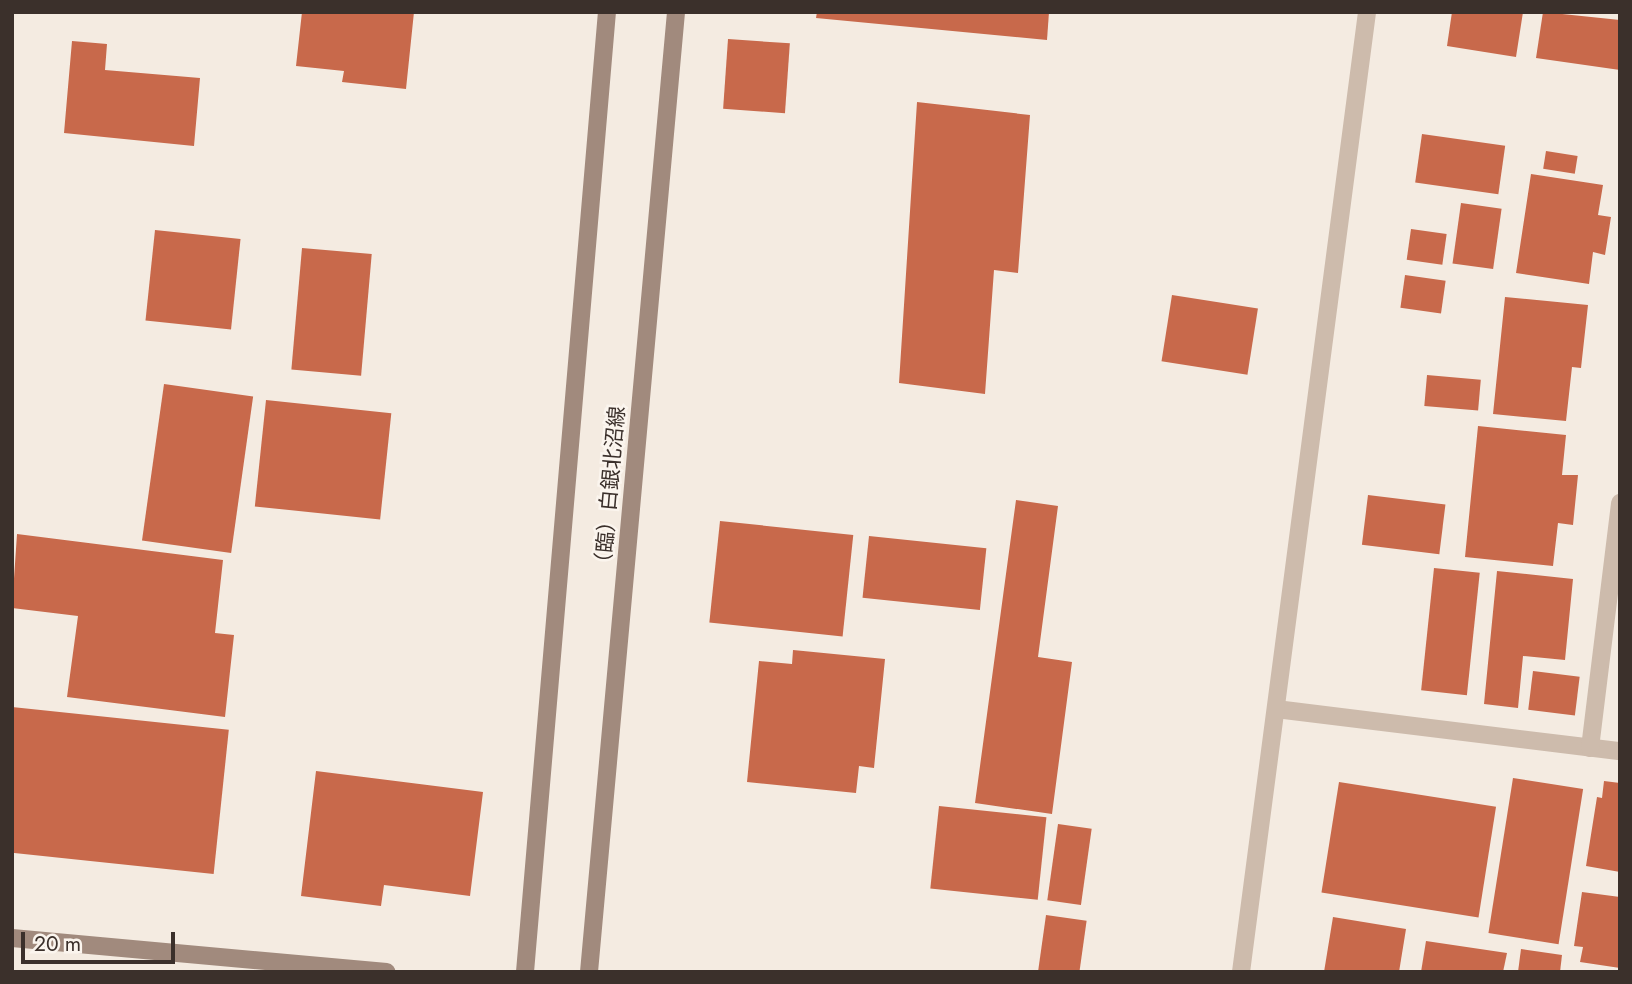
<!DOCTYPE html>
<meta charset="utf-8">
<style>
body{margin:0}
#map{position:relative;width:1632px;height:984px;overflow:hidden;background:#f4ebe1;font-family:Jost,"Noto Sans JP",sans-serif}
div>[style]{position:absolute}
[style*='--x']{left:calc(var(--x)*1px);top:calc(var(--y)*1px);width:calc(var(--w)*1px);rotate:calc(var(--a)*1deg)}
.building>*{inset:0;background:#c8694b;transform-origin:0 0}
.street>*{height:18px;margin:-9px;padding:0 9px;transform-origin:9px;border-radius:9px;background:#cdbbac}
.secondary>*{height:18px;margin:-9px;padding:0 9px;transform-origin:9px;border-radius:9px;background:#a18a7d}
span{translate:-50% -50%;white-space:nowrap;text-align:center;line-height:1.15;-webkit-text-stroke:5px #fbf5ee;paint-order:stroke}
.street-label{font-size:21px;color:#3b302b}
.frame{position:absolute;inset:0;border:14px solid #3b302b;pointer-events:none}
.scale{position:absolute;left:21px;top:932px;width:154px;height:32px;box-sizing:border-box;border:4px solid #3b302b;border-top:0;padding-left:9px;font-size:21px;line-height:24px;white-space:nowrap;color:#3b302b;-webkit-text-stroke:5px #fbf5ee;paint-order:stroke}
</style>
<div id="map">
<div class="building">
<i style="clip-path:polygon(302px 12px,414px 12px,406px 89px,342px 82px,344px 71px,296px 66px)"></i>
<i style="clip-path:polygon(817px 12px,1049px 12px,1047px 40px,816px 18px)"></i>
<i style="clip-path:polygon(1452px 12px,1523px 12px,1516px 57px,1447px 46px)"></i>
<i style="clip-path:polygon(1543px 12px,1620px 20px,1620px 70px,1536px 58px)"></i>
<i style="left:728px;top:39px;width:62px;height:70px;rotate:4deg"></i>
<i style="clip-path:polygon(72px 41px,107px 44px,105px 70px,200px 78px,194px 146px,64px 133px)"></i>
<i style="clip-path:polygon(917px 102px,1030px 115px,1018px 273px,994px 270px,985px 394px,899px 383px)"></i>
<i style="left:1422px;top:134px;width:84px;height:49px;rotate:8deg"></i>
<i style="left:1546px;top:151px;width:32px;height:18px;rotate:9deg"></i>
<i style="clip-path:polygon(1531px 174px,1603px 185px,1598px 215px,1611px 217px,1605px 255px,1593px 252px,1589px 284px,1516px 273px)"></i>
<i style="left:1461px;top:203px;width:41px;height:61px;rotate:8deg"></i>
<i style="left:1411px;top:229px;width:36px;height:31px;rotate:8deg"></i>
<i style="left:155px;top:230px;width:86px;height:91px;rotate:6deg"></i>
<i style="left:302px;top:248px;width:70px;height:122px;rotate:5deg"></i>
<i style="left:1405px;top:275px;width:41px;height:33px;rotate:8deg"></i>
<i style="left:1172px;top:295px;width:87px;height:67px;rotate:9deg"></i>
<i style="clip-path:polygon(1505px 297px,1588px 305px,1581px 368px,1572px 367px,1566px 421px,1493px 414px)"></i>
<i style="left:1427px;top:375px;width:54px;height:31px;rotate:5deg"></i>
<i style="left:164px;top:384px;width:90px;height:158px;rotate:8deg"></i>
<i style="left:266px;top:400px;width:126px;height:107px;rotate:6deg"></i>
<i style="clip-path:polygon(1478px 426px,1566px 435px,1562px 475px,1578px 475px,1573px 525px,1558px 523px,1553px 566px,1465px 557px)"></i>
<i style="left:1368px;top:495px;width:78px;height:50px;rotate:7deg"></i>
<i style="clip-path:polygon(1016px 500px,1058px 506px,1038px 657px,1072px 662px,1052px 814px,975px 803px)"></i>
<i style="left:720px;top:521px;width:134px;height:102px;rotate:6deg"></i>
<i style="clip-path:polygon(17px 534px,223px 560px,215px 633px,234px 635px,225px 717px,67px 697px,78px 616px,12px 608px)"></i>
<i style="left:869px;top:536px;width:118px;height:62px;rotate:6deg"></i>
<i style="left:1434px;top:568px;width:46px;height:123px;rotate:6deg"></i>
<i style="clip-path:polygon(1497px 571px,1573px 579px,1565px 660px,1523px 656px,1518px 708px,1484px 704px)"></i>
<i style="clip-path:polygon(793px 650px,885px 659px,874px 768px,859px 766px,856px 793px,747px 782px,759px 661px,792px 664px)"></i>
<i style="left:1533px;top:671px;width:47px;height:39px;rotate:7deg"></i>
<i style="left:12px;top:707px;width:218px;height:145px;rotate:6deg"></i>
<i style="clip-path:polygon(316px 771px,483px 792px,470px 896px,384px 885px,381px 906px,301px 896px)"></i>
<i style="left:1513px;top:778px;width:71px;height:157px;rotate:9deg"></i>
<i style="clip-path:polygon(1604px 781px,1620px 783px,1620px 872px,1586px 866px,1597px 797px,1602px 798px)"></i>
<i style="left:1339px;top:782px;width:159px;height:112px;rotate:9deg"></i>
<i style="left:939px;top:806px;width:108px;height:83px;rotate:6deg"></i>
<i style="left:1058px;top:824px;width:34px;height:77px;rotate:8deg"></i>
<i style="clip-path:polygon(1582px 892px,1620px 897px,1620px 968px,1580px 962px,1583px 947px,1574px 946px)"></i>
<i style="left:1046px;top:915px;width:41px;height:58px;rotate:8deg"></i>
<i style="clip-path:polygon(1333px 917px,1406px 929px,1399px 972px,1324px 972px)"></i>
<i style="clip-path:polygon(1426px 941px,1507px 953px,1503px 972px,1421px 972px)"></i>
<i style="clip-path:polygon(1521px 949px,1562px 955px,1560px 972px,1518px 972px)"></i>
</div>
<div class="street">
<i style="--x:1276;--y:709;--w:347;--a:7"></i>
<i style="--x:1590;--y:748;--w:247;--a:-83"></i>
<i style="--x:1241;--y:972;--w:968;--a:-82.52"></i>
</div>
<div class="secondary">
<i style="--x:12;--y:938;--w:376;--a:5.2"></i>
<i style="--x:525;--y:972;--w:963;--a:-85.12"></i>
<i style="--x:589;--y:972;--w:964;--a:-84.82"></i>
</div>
<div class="street-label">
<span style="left:610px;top:490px;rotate:-85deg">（臨）白銀北沼線</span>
</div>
<div class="frame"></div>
<div class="scale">20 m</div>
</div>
